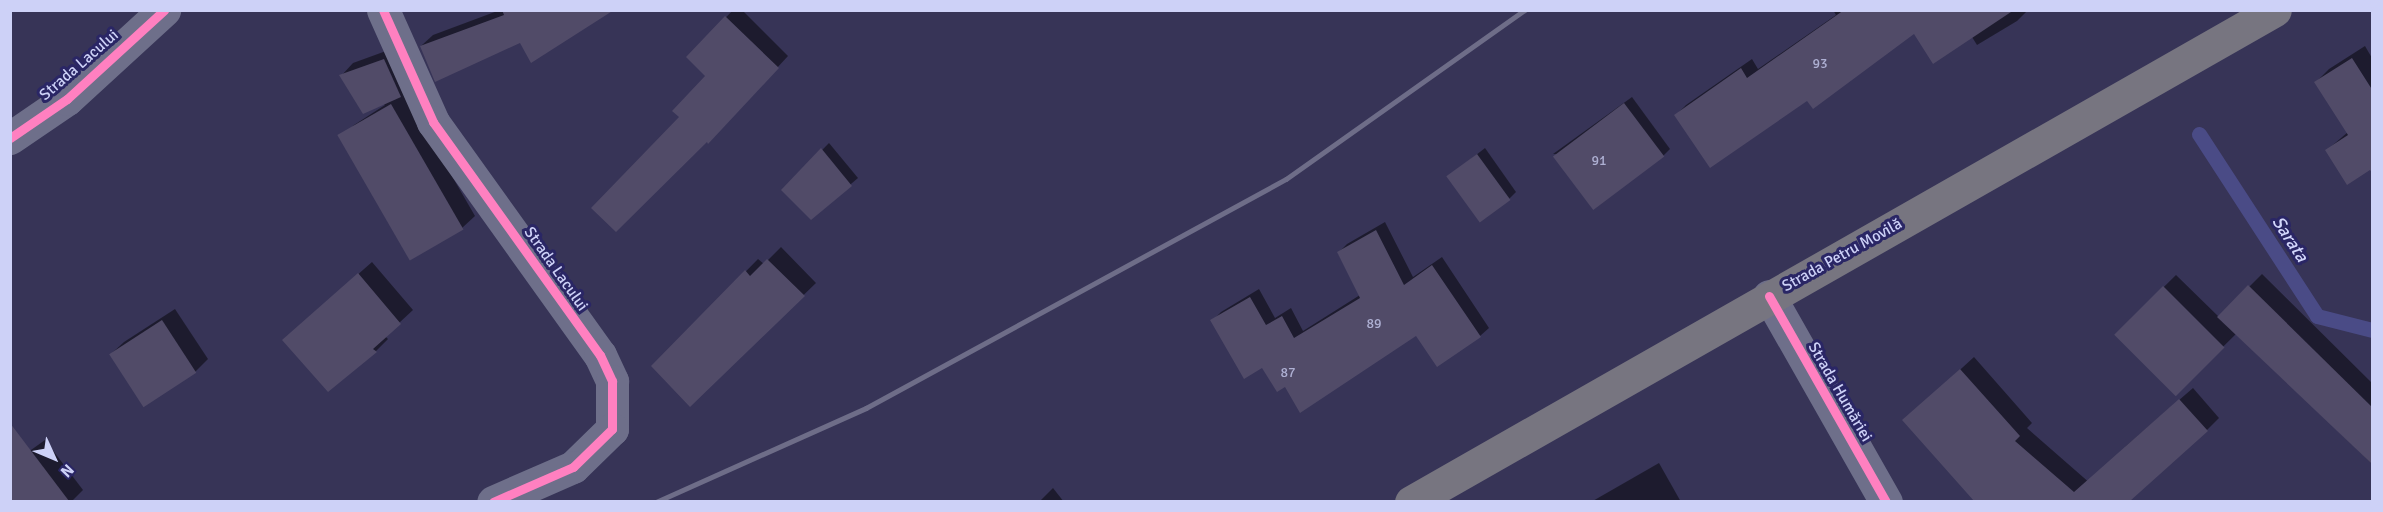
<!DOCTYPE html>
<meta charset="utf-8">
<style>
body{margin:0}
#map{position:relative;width:2383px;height:512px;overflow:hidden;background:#373457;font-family:Signika,sans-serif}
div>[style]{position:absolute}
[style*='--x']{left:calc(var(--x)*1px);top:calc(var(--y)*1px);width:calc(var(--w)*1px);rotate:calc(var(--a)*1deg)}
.shadow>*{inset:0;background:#0007}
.stream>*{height:15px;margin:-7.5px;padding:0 7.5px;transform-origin:7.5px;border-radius:7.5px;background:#4a4b86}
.building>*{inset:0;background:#514b68;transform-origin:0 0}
.minor>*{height:33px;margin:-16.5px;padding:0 16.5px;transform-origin:16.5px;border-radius:16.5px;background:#6e6f8a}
.primary>*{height:33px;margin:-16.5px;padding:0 16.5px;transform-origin:16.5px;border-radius:16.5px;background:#777580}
.rail>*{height:4.5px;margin:-2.25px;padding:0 2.25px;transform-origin:2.25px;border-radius:2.25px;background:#6e6d88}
.cycleway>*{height:9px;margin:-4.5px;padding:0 4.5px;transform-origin:4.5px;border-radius:4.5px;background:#ff80c0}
span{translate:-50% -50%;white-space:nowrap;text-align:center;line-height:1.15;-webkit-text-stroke:6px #2a2665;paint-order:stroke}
.number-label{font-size:14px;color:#aeb0d3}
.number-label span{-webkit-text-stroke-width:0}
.street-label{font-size:16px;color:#cdd1f7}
.water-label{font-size:18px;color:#d3d7fc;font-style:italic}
.frame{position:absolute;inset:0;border:12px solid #cdd1f7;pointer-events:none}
.north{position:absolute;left:24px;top:428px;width:60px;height:60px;-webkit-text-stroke:4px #2a2665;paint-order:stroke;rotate:134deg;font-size:16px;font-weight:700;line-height:24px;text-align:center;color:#cdd1f7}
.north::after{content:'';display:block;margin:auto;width:21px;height:27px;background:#cdd1f7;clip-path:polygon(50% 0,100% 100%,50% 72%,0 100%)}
</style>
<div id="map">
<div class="shadow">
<i style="clip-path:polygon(500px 10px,580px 10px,520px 41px,421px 46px,433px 35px)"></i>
<i style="clip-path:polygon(733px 10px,742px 10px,788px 56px,719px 131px,707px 140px,681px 117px,707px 76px,688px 57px)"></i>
<i style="clip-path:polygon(1833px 10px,2027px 10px,2027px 11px,2017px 21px,1977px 45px,1972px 37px,1915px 32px,1676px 115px,1686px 105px,1752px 59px,1758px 69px,1836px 15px)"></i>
<i style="clip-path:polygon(2365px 46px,2372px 58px,2372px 167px,2327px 150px,2348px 132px,2316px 82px,2329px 69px)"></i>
<i style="clip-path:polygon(397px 47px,404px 93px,475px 216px,462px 228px,341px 138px,354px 125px,385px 105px,341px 76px,353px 63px)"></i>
<i style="clip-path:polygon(1632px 97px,1670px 149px,1663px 156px,1553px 154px)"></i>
<i style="clip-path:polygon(829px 143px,858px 178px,811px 218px,783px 190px)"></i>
<i style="clip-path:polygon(1485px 148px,1516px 192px,1509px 199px,1448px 177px)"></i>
<i style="clip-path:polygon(1385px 222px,1413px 277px,1442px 257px,1489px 328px,1480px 336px,1417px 334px,1286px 385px,1212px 321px,1221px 312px,1259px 289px,1275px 318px,1291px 308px,1303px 331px,1360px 295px,1338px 253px,1347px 244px)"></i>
<i style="clip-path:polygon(781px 247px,816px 283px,690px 405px,653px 366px,758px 259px,764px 264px)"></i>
<i style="clip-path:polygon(372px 262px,413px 310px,385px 336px,388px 339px,376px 351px,297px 328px)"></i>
<i style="clip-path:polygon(2262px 274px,2372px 383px,2372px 464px,2237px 333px,2175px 394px,2116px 334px,2176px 275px,2219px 317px)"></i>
<i style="clip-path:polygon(175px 309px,208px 359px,195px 372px,111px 354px,124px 342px)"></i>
<i style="clip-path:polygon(1974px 357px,2032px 423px,2027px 428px,2099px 491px,2090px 502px,1976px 502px,1905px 420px)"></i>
<i style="clip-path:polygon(2193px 388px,2219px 418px,2207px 430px,2125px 447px)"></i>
<i style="clip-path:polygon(45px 440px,83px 490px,71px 502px,10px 502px,10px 465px)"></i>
<i style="clip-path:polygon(1659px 463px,1681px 502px,1591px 502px)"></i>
<i style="clip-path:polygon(1053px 488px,1064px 502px,1039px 502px)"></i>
</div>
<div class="stream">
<i style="--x:2199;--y:134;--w:217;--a:57"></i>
<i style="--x:2317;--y:316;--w:57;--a:14.3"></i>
</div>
<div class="building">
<i style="clip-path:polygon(502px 10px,614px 10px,531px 63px,520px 43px,435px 82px,420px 46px,504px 15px)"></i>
<i style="clip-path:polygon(1844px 10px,2014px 10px,1933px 64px,1914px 34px,1813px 109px,1807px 101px,1710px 168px,1674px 115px,1741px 68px,1747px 78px)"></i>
<i style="clip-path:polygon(725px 16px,779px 68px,708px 144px,707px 142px,616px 232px,591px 208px,679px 117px,672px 111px,705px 76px,686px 57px)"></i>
<i style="clip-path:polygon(2352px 58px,2373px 91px,2373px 174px,2370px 170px,2347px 185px,2325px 150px,2348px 135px,2314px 82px)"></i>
<i style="clip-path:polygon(384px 59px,401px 97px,363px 114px,339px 75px)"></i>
<i style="left:1624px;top:103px;width:67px;height:89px;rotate:53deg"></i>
<i style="left:391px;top:104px;width:145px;height:62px;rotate:60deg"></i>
<i style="clip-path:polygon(821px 148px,852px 186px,811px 220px,781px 190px)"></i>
<i style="left:1477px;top:154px;width:57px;height:38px;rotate:54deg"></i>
<i style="clip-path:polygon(1376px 230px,1404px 285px,1432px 265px,1481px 337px,1437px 367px,1416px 336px,1300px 413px,1285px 387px,1277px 392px,1262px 368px,1244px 379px,1210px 320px,1250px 297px,1266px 325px,1282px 316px,1294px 338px,1360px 298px,1337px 252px)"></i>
<i style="clip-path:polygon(767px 259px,805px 296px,690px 407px,651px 366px,745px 270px,750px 276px)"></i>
<i style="clip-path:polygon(358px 273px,401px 324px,373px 349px,377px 352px,328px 392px,282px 340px)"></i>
<i style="clip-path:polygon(2248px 285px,2373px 408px,2373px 465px,2217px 317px)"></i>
<i style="left:2163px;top:286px;width:87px;height:69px;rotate:45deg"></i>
<i style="left:162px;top:320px;width:63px;height:63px;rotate:57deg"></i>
<i style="clip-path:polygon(1960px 369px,2020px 436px,2015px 441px,2074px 492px,2179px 399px,2208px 431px,2130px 501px,1974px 501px,1902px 420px)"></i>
<i style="clip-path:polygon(10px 423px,69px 501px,10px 501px)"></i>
</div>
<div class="minor">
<i style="--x:383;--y:10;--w:123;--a:65.9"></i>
<i style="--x:433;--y:122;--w:287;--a:54.4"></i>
<i style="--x:600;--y:355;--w:29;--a:65"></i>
<i style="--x:612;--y:381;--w:48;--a:90"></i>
<i style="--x:612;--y:429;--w:54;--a:135.7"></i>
<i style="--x:573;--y:467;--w:87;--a:156.4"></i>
<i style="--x:10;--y:138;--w:69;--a:-34.4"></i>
<i style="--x:67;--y:99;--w:132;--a:-42.5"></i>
<i style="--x:1769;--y:296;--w:237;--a:60.4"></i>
</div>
<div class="primary">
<i style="--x:1411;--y:502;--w:994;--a:-29.66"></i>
</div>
<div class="rail">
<i style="--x:656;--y:502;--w:230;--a:-24.1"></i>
<i style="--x:866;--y:408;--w:478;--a:-28.6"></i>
<i style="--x:1286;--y:179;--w:293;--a:-35.3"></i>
</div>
<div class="cycleway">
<i style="--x:383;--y:10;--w:123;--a:65.9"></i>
<i style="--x:433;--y:122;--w:287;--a:54.4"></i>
<i style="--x:600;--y:355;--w:29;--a:65"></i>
<i style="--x:612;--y:381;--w:48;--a:90"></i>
<i style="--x:612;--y:429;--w:54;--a:135.7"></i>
<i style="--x:573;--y:467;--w:87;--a:156.4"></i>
<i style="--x:10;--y:138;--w:69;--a:-34.4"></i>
<i style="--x:67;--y:99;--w:132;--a:-42.5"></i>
<i style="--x:1769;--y:296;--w:237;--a:60.4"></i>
</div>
<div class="number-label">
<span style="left:1820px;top:64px">93</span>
<span style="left:1599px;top:161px">91</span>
<span style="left:1374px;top:324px">89</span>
<span style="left:1288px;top:373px">87</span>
</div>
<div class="street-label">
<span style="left:79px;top:65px;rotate:-41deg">Strada Lacului</span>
<span style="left:1842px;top:255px;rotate:-29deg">Strada Petru Movilă</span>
<span style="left:556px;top:269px;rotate:55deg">Strada Lacului</span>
<span style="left:1840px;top:392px;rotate:60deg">Strada Humăriei</span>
</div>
<div class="water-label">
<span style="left:2290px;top:239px;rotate:57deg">Sarata</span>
</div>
<div class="frame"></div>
<div class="north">N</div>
</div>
